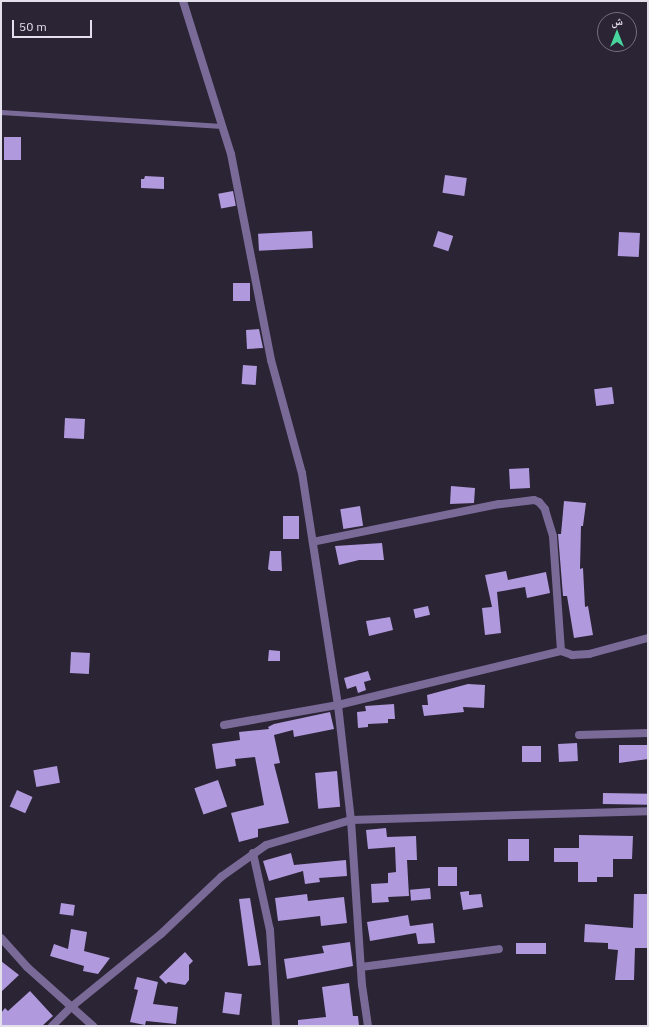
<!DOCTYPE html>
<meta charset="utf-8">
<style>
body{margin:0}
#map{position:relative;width:649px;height:1027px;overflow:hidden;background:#2a2435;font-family:"IBM Plex Sans","Noto Naskh Arabic",sans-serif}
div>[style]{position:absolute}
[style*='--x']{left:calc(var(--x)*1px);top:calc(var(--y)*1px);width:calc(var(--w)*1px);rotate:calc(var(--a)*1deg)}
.building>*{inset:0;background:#b099dc;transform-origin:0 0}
.service>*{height:4.5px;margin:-2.25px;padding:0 2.25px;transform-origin:2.25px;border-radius:2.25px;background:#7a6a98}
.minor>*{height:8px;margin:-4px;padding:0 4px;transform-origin:4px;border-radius:4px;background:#7a6a98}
span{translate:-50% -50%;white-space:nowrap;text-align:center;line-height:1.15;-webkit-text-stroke:4px #2a2435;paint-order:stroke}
.frame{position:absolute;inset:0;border:2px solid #e3dfeb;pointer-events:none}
.north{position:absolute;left:597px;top:12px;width:40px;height:40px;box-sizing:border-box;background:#2a2435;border:1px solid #746f7e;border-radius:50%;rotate:0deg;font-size:11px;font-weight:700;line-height:16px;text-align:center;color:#e3dfeb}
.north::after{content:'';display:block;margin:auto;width:14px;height:18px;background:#48d49d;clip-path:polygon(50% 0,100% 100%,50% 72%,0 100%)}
.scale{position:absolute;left:12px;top:20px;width:80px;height:18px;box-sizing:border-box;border:2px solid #e3dfeb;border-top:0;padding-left:5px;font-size:12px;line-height:14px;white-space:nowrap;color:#e3dfeb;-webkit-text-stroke:3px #2a2435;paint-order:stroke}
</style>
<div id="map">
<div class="building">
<i style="left:4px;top:137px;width:17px;height:23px"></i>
<i style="left:445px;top:175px;width:22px;height:18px;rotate:8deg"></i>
<i style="clip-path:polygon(145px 176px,164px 177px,164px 189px,141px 188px,141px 179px,144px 179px)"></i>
<i style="left:233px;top:191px;width:15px;height:15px;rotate:79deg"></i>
<i style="left:312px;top:231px;width:17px;height:54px;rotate:87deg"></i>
<i style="left:438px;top:231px;width:16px;height:16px;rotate:18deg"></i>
<i style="left:619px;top:232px;width:21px;height:24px;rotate:3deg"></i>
<i style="left:233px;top:283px;width:17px;height:18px"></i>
<i style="clip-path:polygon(259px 329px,263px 348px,247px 349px,246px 330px)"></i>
<i style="left:243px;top:365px;width:14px;height:19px;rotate:4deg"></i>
<i style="left:612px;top:387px;width:17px;height:18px;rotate:83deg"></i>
<i style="left:65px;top:418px;width:20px;height:20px;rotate:3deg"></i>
<i style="left:529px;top:468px;width:20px;height:20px;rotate:87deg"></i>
<i style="clip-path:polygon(451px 486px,475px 488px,474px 503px,450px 504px)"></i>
<i style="clip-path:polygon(564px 501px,586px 503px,583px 526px,581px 526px,580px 569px,583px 568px,585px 607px,588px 606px,593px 635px,574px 638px,567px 596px,563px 596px,558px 534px,561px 534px)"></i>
<i style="left:360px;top:506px;width:20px;height:20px;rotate:81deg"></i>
<i style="left:299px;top:516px;width:23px;height:16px;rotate:90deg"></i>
<i style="clip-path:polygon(382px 543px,384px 560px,359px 560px,339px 565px,335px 546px)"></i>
<i style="clip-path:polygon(270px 551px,281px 551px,282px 571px,271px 571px,268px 569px)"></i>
<i style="clip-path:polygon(506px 571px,508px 580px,546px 572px,550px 593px,527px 598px,525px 587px,497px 592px,501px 633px,485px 635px,482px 608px,492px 607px,485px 575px)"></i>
<i style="left:428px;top:606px;width:9px;height:15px;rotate:77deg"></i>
<i style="clip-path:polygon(390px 617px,393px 630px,369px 636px,366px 621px)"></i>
<i style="clip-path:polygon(269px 650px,280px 651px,280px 661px,268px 661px)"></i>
<i style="left:71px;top:652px;width:19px;height:21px;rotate:3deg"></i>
<i style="clip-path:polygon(368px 671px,371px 680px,364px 682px,366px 690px,358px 693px,356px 686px,347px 689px,344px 678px)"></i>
<i style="clip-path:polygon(468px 684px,485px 685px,484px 708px,463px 707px,464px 712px,424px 716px,422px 705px,428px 705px,427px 695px)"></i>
<i style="clip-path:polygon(394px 704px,395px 719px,388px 719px,388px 723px,368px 724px,368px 727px,358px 728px,357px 712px,366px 711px,365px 706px)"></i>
<i style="clip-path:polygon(330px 712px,334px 729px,294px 737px,293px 730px,274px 735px,280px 763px,274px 764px,289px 823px,258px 829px,258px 837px,239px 842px,231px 813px,264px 805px,255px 757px,235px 759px,236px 766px,216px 769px,212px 744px,240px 740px,239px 732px,269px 729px,268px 727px,274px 724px)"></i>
<i style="left:577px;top:743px;width:18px;height:19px;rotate:87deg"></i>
<i style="clip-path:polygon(619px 745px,648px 745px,648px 759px,619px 763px)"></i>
<i style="left:522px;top:746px;width:19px;height:16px"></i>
<i style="left:57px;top:766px;width:17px;height:24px;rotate:80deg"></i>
<i style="left:337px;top:771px;width:36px;height:22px;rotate:85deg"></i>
<i style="left:218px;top:780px;width:28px;height:25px;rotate:71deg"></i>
<i style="left:17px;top:790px;width:17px;height:18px;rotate:24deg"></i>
<i style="left:603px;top:793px;width:45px;height:11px;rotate:1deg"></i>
<i style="clip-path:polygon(386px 828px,387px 837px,416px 836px,417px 860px,407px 860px,409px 896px,388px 897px,389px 902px,372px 903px,371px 884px,388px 883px,388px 873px,396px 872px,395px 847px,368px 849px,366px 830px)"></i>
<i style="clip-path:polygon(579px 835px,633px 836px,632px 859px,613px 859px,613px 877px,597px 877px,597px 882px,578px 882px,578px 862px,554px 862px,554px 848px,579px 848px)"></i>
<i style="left:508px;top:839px;width:21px;height:22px"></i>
<i style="clip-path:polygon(291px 853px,294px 865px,346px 860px,347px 876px,319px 878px,320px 882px,305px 884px,303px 871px,269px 881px,263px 861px)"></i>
<i style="left:438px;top:867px;width:19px;height:19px"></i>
<i style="left:430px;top:888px;width:11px;height:20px;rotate:85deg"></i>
<i style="clip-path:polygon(469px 891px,469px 895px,481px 894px,483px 907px,463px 910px,460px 892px)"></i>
<i style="clip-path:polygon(307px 894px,308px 901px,344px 897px,347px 923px,321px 926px,320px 916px,278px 921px,275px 898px)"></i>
<i style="clip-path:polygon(634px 894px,648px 894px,648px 948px,635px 948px,634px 980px,615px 980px,618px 950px,608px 949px,608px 943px,584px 942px,585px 924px,633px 928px)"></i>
<i style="clip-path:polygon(250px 898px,261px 965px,248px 966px,239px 899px)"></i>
<i style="left:61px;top:903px;width:14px;height:11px;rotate:8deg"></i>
<i style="clip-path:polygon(408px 915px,410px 926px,433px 923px,435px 943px,418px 944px,416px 933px,370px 941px,367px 922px)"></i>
<i style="clip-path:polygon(71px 929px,87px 932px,84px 951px,110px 958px,98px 974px,83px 971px,84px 966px,50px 956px,54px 944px,68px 949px)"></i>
<i style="clip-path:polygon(350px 942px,353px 966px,287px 979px,284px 959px,324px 953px,322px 946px)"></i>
<i style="left:516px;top:943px;width:30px;height:11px"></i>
<i style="clip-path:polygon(185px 952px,193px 961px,189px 965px,189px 980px,185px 985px,168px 982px,166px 984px,159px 977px)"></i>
<i style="clip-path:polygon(1px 961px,19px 975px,1px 992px)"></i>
<i style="clip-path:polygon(137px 977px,158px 982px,153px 1004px,178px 1007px,176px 1024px,146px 1021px,145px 1025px,130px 1022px,138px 990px,134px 989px)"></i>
<i style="clip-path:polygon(349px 983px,353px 1016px,358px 1016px,359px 1026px,298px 1026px,298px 1020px,326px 1017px,322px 987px)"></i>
<i style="clip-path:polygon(30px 991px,53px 1016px,42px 1026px,1px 1026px,1px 1013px,5px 1008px,8px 1011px)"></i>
<i style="left:225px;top:992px;width:17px;height:21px;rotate:7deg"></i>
</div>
<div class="service">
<i style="--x:1;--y:112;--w:221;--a:3.6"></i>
</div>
<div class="minor">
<i style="--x:183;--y:1;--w:160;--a:72.6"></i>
<i style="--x:231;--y:154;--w:210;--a:79"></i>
<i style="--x:271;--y:360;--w:117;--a:74.7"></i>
<i style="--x:302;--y:473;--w:235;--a:81.2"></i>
<i style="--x:338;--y:705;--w:116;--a:83.6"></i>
<i style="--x:351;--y:820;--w:165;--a:86.2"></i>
<i style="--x:362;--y:985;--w:41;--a:81.7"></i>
<i style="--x:561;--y:651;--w:12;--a:20"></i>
<i style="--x:572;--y:655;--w:17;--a:-3"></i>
<i style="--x:589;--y:654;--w:61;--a:-15.2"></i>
<i style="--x:224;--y:725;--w:116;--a:-10"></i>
<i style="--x:338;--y:705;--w:229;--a:-13.6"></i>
<i style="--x:561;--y:651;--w:115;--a:-94"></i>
<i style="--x:553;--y:536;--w:28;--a:-107"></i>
<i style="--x:545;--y:509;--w:9;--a:-131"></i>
<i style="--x:539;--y:502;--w:5;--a:-158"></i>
<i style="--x:534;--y:500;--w:35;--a:173"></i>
<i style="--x:499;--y:504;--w:190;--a:168.5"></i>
<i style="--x:579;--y:735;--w:69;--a:-1.7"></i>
<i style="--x:253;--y:853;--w:79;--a:77.6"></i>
<i style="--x:270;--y:930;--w:96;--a:86.4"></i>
<i style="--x:1;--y:938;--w:39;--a:48"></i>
<i style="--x:27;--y:967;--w:89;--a:41.8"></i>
<i style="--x:361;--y:967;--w:139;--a:-7.4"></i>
<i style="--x:52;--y:1026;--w:25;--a:-45"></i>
<i style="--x:70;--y:1008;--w:117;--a:-39.1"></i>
<i style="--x:161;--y:934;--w:83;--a:-43.5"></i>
<i style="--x:221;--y:877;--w:55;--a:-35.4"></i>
<i style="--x:266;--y:845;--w:89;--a:-16.4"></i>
<i style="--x:351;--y:820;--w:297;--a:-1.7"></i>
</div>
<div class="frame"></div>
<div class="north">ش</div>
<div class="scale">50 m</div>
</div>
